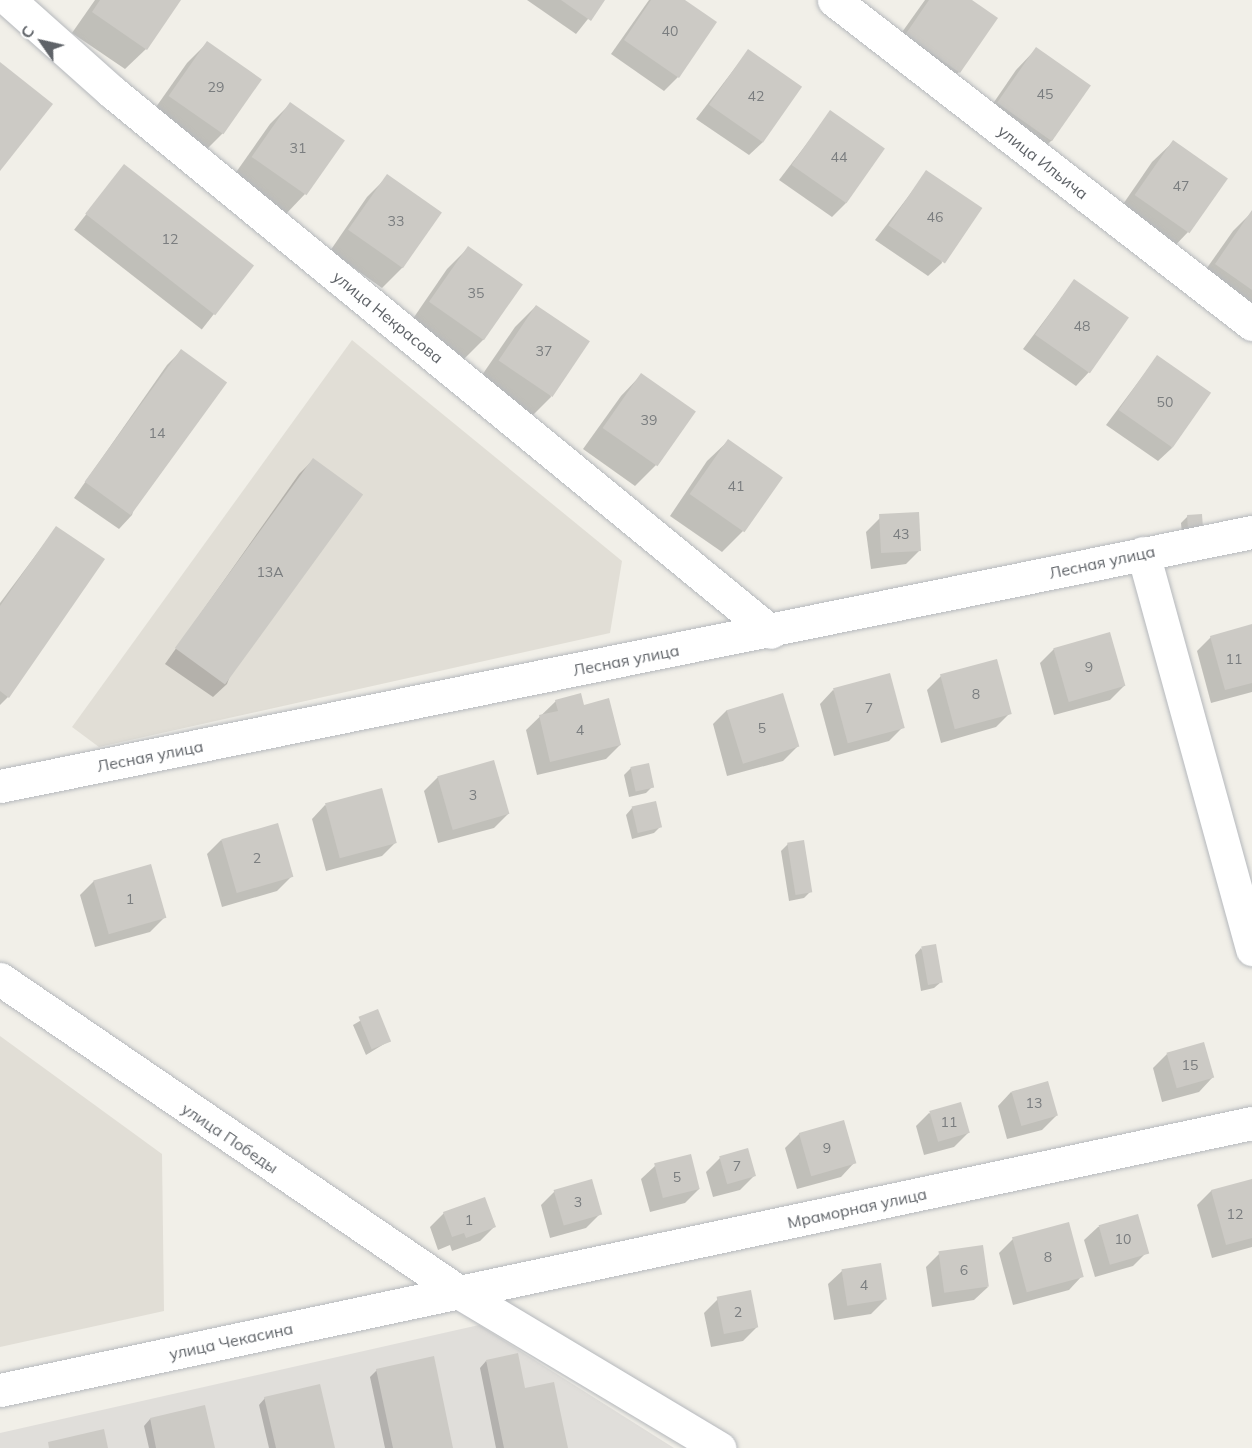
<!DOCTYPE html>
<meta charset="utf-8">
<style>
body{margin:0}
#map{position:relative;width:1252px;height:1448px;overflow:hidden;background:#f1efe8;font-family:Mulish,sans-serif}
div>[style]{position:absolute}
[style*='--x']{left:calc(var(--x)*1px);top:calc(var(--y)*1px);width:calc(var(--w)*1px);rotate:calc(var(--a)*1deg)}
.industrial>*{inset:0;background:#e0deda}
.education>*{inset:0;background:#e1ded6}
.shadow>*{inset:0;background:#0003;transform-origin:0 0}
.building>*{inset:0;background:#cccac5;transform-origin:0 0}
.roads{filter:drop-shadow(0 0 2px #b5b8bc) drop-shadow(0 0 2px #b5b8bc)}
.minor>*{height:33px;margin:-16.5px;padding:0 16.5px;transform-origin:16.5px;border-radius:16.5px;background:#fff}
.tertiary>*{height:33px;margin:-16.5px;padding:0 16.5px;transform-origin:16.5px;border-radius:16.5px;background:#fff}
span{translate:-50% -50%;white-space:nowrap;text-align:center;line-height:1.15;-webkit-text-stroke:6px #fff;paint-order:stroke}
.number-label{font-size:14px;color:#7a7d7f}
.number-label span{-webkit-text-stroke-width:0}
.street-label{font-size:16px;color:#5f6368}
.north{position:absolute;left:12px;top:12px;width:60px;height:60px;-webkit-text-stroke:4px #fff;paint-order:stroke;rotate:304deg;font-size:16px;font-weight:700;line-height:24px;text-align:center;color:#5f6368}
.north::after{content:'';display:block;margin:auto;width:21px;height:27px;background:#5f6368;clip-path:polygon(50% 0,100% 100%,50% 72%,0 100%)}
</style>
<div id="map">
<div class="industrial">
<i style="clip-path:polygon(479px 1325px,674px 1448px,0 1448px,0 1433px)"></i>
</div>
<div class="education">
<i style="clip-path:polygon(352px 340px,622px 561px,610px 633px,99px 747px,72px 727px)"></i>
<i style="clip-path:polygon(0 1036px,162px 1154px,164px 1311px,0 1347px)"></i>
</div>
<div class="shadow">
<i style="clip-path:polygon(95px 0,179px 0,146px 49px,125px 69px,72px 33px)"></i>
<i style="clip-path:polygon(527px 0,603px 0,576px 34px)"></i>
<i style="clip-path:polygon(649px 0,682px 0,678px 77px,664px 91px,611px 54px)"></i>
<i style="clip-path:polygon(925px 0,969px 0,996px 18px,959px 72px,938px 93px,885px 56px)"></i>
<i style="clip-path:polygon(207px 43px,260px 79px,223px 133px,202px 154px,149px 117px,187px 63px)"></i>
<i style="clip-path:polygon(1036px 49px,1089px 86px,1052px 140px,1031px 161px,979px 124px,1016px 70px)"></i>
<i style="clip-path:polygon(748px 51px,763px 142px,749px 155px,696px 119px)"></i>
<i style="clip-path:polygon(291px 103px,305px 194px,285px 215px,232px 178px,270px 124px)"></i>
<i style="clip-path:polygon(831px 112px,846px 203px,832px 217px,779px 180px)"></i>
<i style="clip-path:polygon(1173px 142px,1188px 232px,1168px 253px,1115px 216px,1152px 162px)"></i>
<i style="left:124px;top:166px;width:162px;height:81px;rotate:38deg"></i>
<i style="clip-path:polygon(927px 172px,942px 263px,928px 276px,875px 240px)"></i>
<i style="clip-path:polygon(388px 176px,403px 267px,382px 288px,330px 251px,367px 197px)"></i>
<i style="clip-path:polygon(1252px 212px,1252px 317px,1195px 285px,1233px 231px)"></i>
<i style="clip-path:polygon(468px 248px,484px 339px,463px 360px,410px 323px,447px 269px)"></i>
<i style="clip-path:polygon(1074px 281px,1089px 372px,1076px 386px,1023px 349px)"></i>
<i style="clip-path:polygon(536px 306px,551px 397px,530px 418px,478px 381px,515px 327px)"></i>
<i style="clip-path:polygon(181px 351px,132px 515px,119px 529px,74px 498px,167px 365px)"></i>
<i style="clip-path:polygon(1157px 357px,1172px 448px,1158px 461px,1106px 425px)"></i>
<i style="clip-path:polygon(641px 375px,656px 465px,635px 486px,583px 449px,621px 396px)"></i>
<i style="clip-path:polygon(728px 441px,781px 478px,743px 531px,722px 552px,670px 516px,707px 461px)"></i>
<i style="clip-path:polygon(313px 460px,227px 684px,213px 697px,165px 664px,299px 474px)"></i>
<i style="clip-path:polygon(1188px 516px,1201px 526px,1182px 534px,1181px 523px)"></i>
<i style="clip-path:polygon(880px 518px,920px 550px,906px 564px,871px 569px,866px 532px)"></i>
<i style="clip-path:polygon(56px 528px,8px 697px,0 705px,0 603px)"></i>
<i style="clip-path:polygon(1252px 626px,1252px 692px,1211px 703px,1197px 651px,1211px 637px)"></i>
<i style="clip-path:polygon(1054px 649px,1124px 686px,1110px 700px,1054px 715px,1040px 663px)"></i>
<i style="clip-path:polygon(941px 676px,1010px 713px,996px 727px,941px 743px,927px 690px)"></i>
<i style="clip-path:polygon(833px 690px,903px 727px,889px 741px,834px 756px,820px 704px)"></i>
<i style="clip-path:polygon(556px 701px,583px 707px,620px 745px,606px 759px,537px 775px,526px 730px)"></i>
<i style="clip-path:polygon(727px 710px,797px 747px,783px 761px,727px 776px,713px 724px)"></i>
<i style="clip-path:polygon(631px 768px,653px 786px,646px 793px,629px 797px,624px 775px)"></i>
<i style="clip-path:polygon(438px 777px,508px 814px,494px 828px,438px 843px,424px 791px)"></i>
<i style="clip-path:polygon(655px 802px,661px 826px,654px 833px,632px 839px,626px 815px,632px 808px)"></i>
<i style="clip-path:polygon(325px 805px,396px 842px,382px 856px,326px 871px,312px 819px)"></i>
<i style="clip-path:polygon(221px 840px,291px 877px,277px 891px,222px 907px,207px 854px)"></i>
<i style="clip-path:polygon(788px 844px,810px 892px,804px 898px,789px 901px,781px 851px)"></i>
<i style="clip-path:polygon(94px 881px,164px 918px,150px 932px,95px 947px,80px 895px)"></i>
<i style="clip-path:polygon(921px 948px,941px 982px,934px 988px,921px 991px,915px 955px)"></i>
<i style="clip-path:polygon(377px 1011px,389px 1041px,366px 1055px,353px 1025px)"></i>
<i style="clip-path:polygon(1167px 1054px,1212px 1078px,1199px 1092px,1162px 1102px,1153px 1068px)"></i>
<i style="clip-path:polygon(1011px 1092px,1056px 1116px,1042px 1130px,1007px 1139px,998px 1106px)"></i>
<i style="clip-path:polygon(929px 1113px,968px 1133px,954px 1147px,924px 1155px,916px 1126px)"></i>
<i style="clip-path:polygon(843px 1122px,854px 1163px,841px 1177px,797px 1189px,785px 1148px,799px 1134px)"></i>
<i style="clip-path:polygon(720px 1158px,754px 1176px,740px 1190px,713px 1197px,706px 1172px)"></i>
<i style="clip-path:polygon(655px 1166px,699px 1189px,685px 1203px,650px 1212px,641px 1179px)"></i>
<i style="clip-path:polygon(1252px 1180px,1252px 1247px,1212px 1258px,1197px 1205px,1211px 1191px)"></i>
<i style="clip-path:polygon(555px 1191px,600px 1214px,586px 1228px,550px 1238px,541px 1205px)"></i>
<i style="clip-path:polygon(444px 1213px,494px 1227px,480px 1241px,452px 1251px,450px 1245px,438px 1250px,430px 1227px)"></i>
<i style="clip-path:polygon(1137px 1216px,1147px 1252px,1133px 1266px,1095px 1277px,1084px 1240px,1098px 1227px)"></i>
<i style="clip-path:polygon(1013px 1239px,1082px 1276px,1069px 1290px,1013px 1305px,999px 1253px)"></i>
<i style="clip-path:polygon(940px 1253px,988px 1287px,974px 1300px,932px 1307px,926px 1267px)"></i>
<i style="clip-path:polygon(842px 1271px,885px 1300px,871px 1314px,834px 1320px,828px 1284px)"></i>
<i style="clip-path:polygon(718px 1299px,757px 1327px,743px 1341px,711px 1347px,704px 1313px)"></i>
<i style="clip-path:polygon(486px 1361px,524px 1390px,566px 1448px,496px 1448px,480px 1368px)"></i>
<i style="clip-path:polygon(377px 1370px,451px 1448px,385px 1448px,370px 1377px)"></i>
<i style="clip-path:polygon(265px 1398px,334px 1448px,269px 1448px,259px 1405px)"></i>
<i style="clip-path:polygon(150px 1419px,214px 1448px,149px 1448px,144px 1426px)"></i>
</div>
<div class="building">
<i style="clip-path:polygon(100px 0,181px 0,147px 50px,92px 12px)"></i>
<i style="clip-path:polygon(561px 0,605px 0,591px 21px)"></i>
<i style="clip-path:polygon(651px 0,685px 0,717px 22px,679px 78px,624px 40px)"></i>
<i style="clip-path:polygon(929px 0,972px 0,998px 18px,960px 73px,905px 35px)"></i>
<i style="left:207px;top:41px;width:67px;height:67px;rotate:35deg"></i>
<i style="left:1036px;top:47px;width:67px;height:68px;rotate:35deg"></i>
<i style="left:748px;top:49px;width:66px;height:68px;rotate:35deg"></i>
<i style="clip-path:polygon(0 62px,53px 104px,0 171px)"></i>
<i style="left:290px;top:102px;width:67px;height:67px;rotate:35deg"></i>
<i style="left:830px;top:110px;width:67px;height:67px;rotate:35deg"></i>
<i style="left:1173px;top:140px;width:67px;height:67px;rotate:35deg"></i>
<i style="left:124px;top:164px;width:165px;height:63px;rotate:38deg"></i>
<i style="left:926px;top:170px;width:68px;height:67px;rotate:34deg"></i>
<i style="left:387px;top:174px;width:67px;height:68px;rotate:35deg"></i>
<i style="clip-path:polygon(1252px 210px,1252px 290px,1215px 264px)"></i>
<i style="left:468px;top:246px;width:67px;height:68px;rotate:35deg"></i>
<i style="left:1074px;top:279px;width:67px;height:68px;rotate:35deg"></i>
<i style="left:536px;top:305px;width:65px;height:67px;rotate:34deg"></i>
<i style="left:181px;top:349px;width:57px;height:164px;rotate:36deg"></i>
<i style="left:1157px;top:355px;width:66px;height:67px;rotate:35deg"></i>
<i style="left:641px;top:373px;width:67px;height:67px;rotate:35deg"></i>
<i style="left:728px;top:439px;width:67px;height:67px;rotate:35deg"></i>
<i style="left:313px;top:458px;width:62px;height:235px;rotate:36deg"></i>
<i style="left:919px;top:512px;width:39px;height:40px;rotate:87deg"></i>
<i style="left:1202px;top:514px;width:13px;height:15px;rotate:86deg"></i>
<i style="clip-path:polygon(56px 526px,105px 559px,9px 698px,0 691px,0 606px)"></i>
<i style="clip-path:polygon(1252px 624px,1252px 683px,1225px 690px,1210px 636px)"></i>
<i style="left:1110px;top:632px;width:56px;height:59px;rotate:74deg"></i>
<i style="left:997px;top:659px;width:57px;height:59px;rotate:75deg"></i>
<i style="left:890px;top:673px;width:57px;height:59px;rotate:75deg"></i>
<i style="clip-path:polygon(581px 693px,584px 705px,609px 698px,621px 745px,550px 762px,539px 715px,558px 711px,555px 700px)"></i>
<i style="left:783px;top:693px;width:56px;height:59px;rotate:73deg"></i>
<i style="left:494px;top:760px;width:56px;height:59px;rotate:74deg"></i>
<i style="left:649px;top:763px;width:25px;height:19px;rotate:78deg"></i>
<i style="left:382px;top:788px;width:57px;height:59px;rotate:75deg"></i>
<i style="left:656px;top:801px;width:27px;height:25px;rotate:77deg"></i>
<i style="left:278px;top:823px;width:56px;height:59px;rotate:74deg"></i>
<i style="left:804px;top:840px;width:53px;height:17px;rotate:81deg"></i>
<i style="left:151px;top:864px;width:56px;height:60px;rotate:74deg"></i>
<i style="left:936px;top:944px;width:39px;height:15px;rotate:80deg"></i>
<i style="left:378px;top:1009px;width:35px;height:21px;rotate:68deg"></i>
<i style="left:1204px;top:1042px;width:37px;height:39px;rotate:74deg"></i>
<i style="left:1048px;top:1081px;width:36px;height:38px;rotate:74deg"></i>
<i style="left:961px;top:1102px;width:32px;height:33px;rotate:74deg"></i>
<i style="left:844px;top:1120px;width:45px;height:47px;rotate:74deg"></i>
<i style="left:748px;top:1148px;width:29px;height:30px;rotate:74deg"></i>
<i style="left:691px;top:1154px;width:36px;height:38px;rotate:76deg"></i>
<i style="left:592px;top:1179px;width:37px;height:40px;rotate:74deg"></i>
<i style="clip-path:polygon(1252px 1179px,1252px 1238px,1226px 1245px,1211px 1190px)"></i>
<i style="clip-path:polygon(485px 1197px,496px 1227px,466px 1238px,464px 1233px,452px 1237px,443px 1212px)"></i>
<i style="left:1138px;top:1214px;width:41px;height:41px;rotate:74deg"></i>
<i style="left:1069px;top:1222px;width:57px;height:59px;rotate:75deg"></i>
<i style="left:983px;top:1245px;width:42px;height:45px;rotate:82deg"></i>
<i style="left:881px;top:1263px;width:37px;height:40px;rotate:81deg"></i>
<i style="left:751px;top:1290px;width:38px;height:35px;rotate:79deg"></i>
<i style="clip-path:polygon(518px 1353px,525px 1388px,554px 1382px,568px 1448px,504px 1448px,486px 1360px)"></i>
<i style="clip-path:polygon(434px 1356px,453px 1448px,393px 1448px,376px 1369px)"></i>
<i style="clip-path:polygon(320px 1384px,335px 1448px,276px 1448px,264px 1397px)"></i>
<i style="clip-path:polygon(205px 1405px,215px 1448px,156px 1448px,150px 1418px)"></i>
<i style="clip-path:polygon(104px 1429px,108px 1448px,49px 1448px,48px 1442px)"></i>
</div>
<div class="roads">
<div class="minor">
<i style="--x:9;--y:0;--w:137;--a:41.7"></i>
<i style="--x:111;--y:91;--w:853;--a:39.34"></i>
<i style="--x:834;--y:0;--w:529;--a:37.78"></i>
<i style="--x:1143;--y:553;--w:411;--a:74.6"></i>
<i style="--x:0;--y:786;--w:1278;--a:-11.47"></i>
</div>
<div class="tertiary">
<i style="--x:0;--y:979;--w:559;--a:34.29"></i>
<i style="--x:462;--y:1294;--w:300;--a:30.9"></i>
<i style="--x:0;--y:1390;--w:1280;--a:-12.04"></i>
</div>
</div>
<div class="number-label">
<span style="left:670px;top:31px">40</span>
<span style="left:216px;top:87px">29</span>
<span style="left:1045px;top:94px">45</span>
<span style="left:756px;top:96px">42</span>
<span style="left:298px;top:148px">31</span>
<span style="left:839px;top:157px">44</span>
<span style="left:1181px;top:186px">47</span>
<span style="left:935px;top:217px">46</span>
<span style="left:396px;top:221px">33</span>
<span style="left:170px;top:239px">12</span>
<span style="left:476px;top:293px">35</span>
<span style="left:1082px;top:326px">48</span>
<span style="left:544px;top:351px">37</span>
<span style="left:1165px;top:402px">50</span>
<span style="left:649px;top:420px">39</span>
<span style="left:157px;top:433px">14</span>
<span style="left:736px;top:486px">41</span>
<span style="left:901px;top:534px">43</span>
<span style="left:270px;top:572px">13А</span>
<span style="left:1234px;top:659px">11</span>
<span style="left:1089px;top:667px">9</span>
<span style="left:976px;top:694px">8</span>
<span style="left:869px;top:708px">7</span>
<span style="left:762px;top:728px">5</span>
<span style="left:580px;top:730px">4</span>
<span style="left:473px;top:795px">3</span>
<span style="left:257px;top:858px">2</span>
<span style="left:130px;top:899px">1</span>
<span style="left:1190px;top:1065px">15</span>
<span style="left:1034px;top:1103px">13</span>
<span style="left:949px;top:1122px">11</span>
<span style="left:827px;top:1148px">9</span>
<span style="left:737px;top:1166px">7</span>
<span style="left:677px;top:1177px">5</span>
<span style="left:578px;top:1202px">3</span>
<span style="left:1235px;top:1214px">12</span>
<span style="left:469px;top:1220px">1</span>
<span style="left:1123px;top:1239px">10</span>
<span style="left:1048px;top:1257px">8</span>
<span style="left:964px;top:1270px">6</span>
<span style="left:864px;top:1285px">4</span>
<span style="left:738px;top:1312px">2</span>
</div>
<div class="street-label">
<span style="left:1043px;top:162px;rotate:38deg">улица Ильича</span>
<span style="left:388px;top:317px;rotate:39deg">улица Некрасова</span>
<span style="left:1102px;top:562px;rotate:-12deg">Лесная улица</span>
<span style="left:626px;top:660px;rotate:-11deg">Лесная улица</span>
<span style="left:150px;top:756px;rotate:-11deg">Лесная улица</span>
<span style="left:230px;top:1138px;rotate:34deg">улица Победы</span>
<span style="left:857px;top:1208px;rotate:-12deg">Мраморная улица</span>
<span style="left:231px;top:1341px;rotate:-12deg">улица Чекасина</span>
</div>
<div class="north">С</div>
</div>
